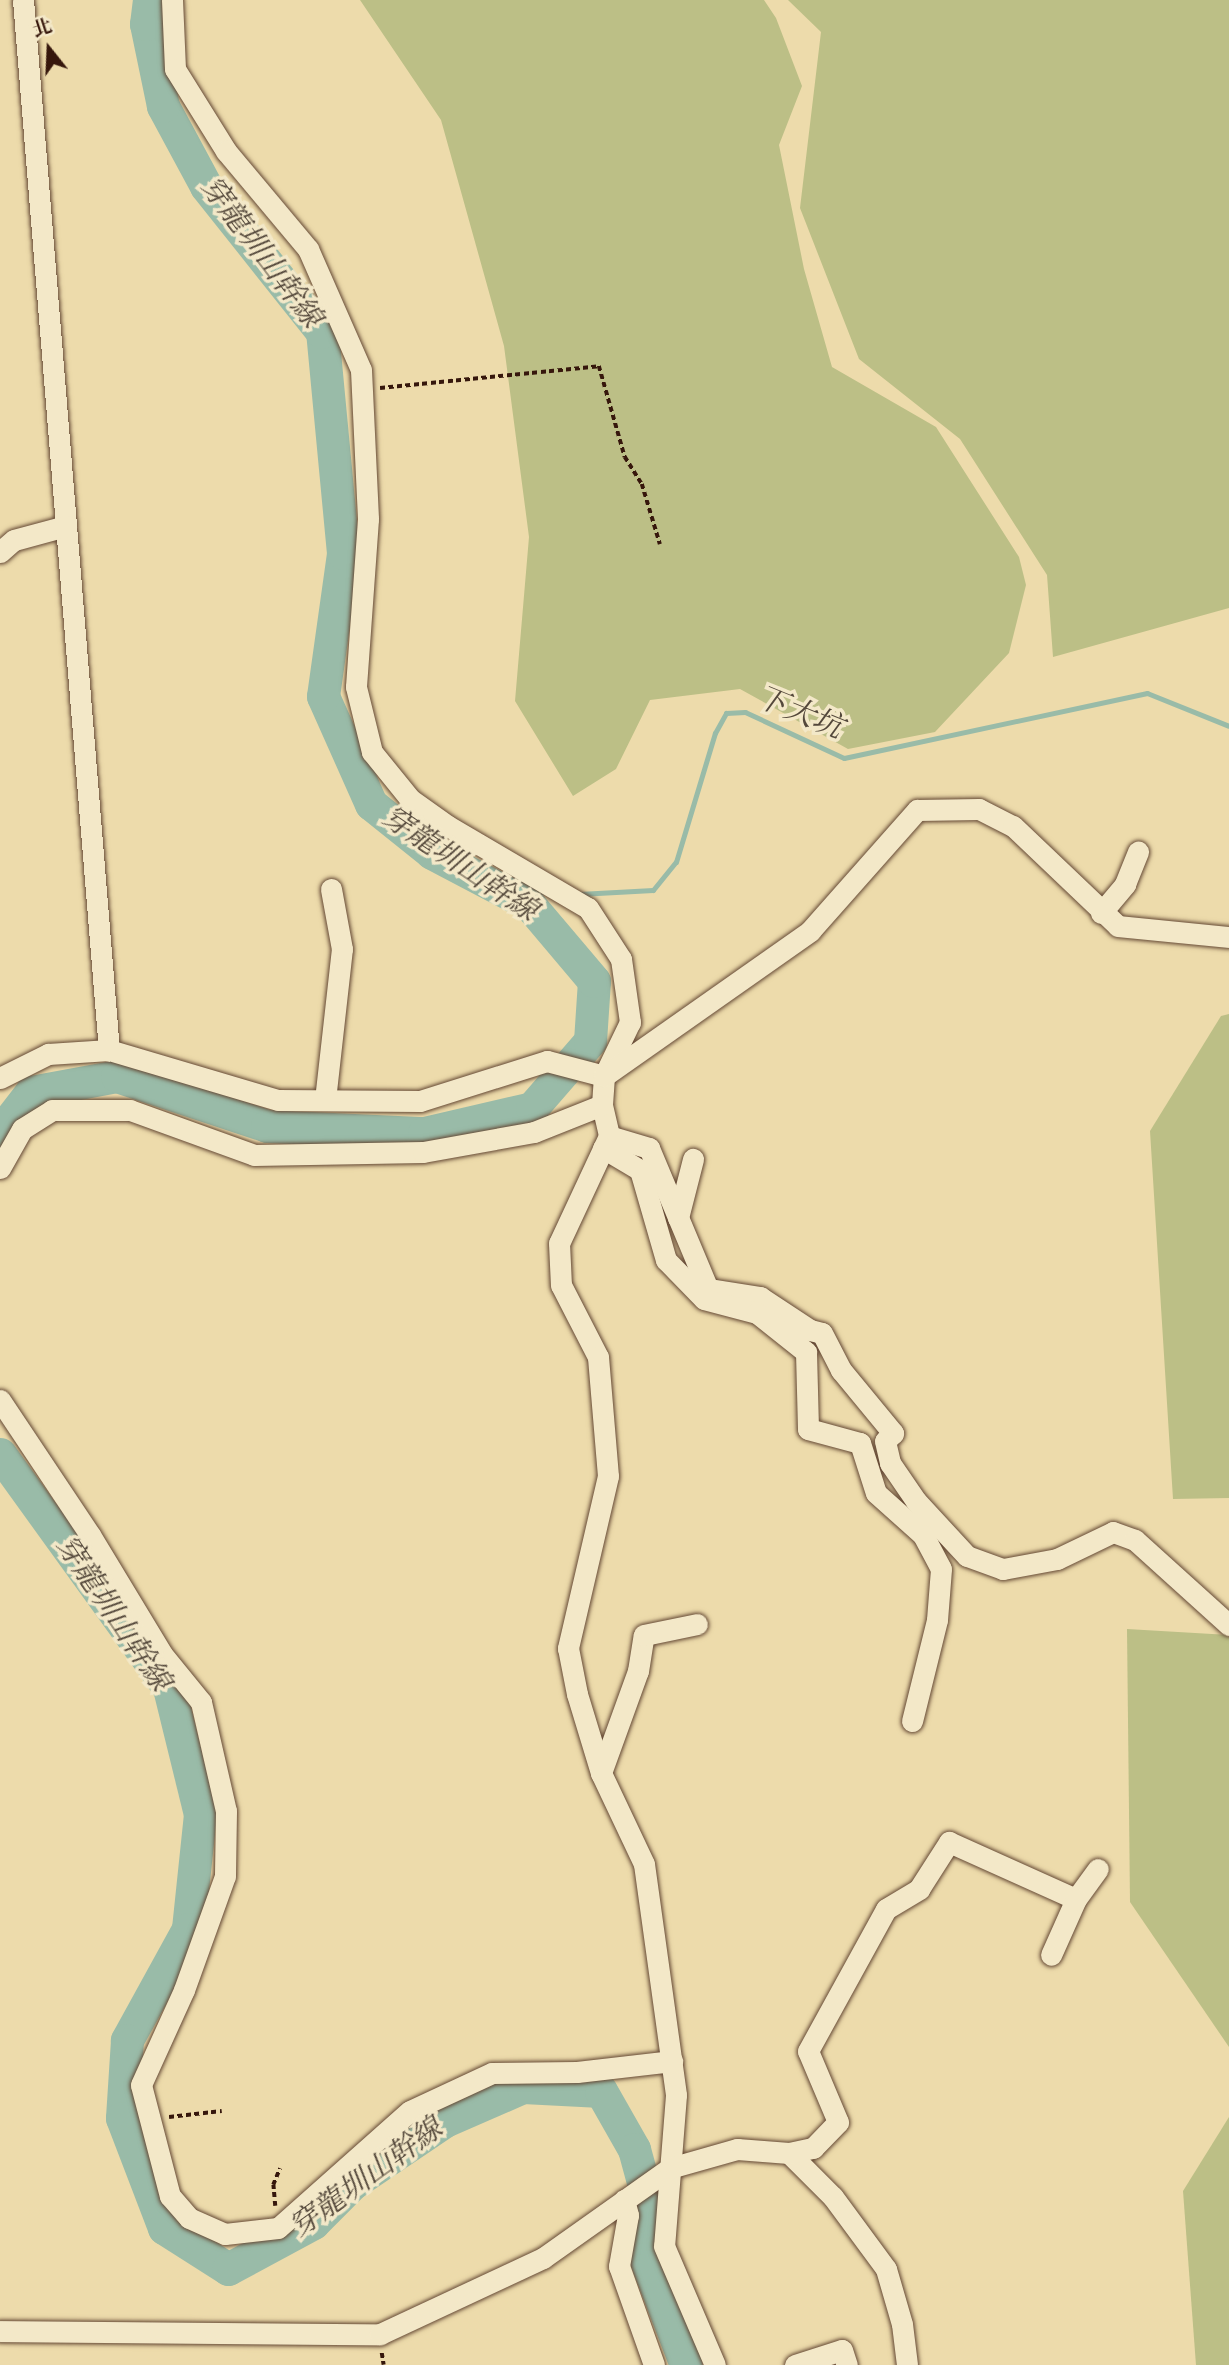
<!DOCTYPE html>
<meta charset="utf-8">
<style>
body{margin:0}
#map{position:relative;width:1229px;height:2365px;overflow:hidden;background:#eddbab;font-family:Vollkorn,"Noto Serif TC",serif}
div>[style]{position:absolute}
[style*='--x']{left:calc(var(--x)*1px);top:calc(var(--y)*1px);width:calc(var(--w)*1px);rotate:calc(var(--a)*1deg)}
.green>*{inset:0;background:#bcbf86}
.stream>*{height:5px;margin:-2.5px;padding:0 2.5px;transform-origin:2.5px;border-radius:2.5px;background:#99bba8}
.river>*{height:33px;margin:-16.5px;padding:0 16.5px;transform-origin:16.5px;border-radius:16.5px;background:#99bba8}
.path>*{height:3.5px;margin-top:-1.75px;transform-origin:0;background:repeating-linear-gradient(90deg,#36170c 0 5px,transparent 0 8.5px)}
.roads{filter:drop-shadow(0 0 2px #644834) drop-shadow(0 0 2px #644834)}
.minor>*{height:21px;margin:-10.5px;padding:0 10.5px;transform-origin:10.5px;border-radius:10.5px;background:#f3e8c8}
span{translate:-50% -50%;white-space:nowrap;text-align:center;line-height:1.15;-webkit-text-stroke:7px #f3e8c8;paint-order:stroke}
.water-label{font-size:30px;color:#54483b;font-style:italic}
.north{position:absolute;left:14px;top:14px;width:70px;height:70px;-webkit-text-stroke:5px #f3e8c8;paint-order:stroke;rotate:342deg;font-size:19px;font-weight:700;line-height:28px;text-align:center;color:#36170c}
.north::after{content:'';display:block;margin:auto;width:24px;height:32px;background:#36170c;clip-path:polygon(50% 0,100% 100%,50% 72%,0 100%)}
</style>
<div id="map">
<div class="green">
<i style="clip-path:polygon(360px 0,764px 0,776px 18px,802px 86px,779px 145px,804px 269px,832px 367px,936px 427px,1019px 557px,1026px 585px,1009px 653px,935px 732px,848px 749px,740px 689px,650px 700px,616px 769px,573px 796px,515px 701px,529px 537px,504px 346px,441px 120px)"></i>
<i style="clip-path:polygon(788px 0,1229px 0,1229px 608px,1053px 657px,1047px 575px,960px 439px,859px 359px,800px 208px,821px 32px)"></i>
<i style="clip-path:polygon(1229px 1014px,1229px 1498px,1173px 1499px,1150px 1131px,1221px 1016px)"></i>
<i style="clip-path:polygon(1127px 1629px,1229px 1635px,1229px 2047px,1130px 1902px)"></i>
<i style="clip-path:polygon(1229px 2117px,1229px 2365px,1196px 2365px,1183px 2191px)"></i>
</div>
<div class="stream">
<i style="--x:503;--y:891;--w:42;--a:1.4"></i>
<i style="--x:579;--y:894;--w:74;--a:-3.1"></i>
<i style="--x:653;--y:890;--w:36;--a:-51"></i>
<i style="--x:676;--y:862;--w:135;--a:-73.2"></i>
<i style="--x:715;--y:733;--w:23;--a:-61"></i>
<i style="--x:726;--y:713;--w:19;--a:-3"></i>
<i style="--x:745;--y:712;--w:109;--a:24.9"></i>
<i style="--x:844;--y:758;--w:310;--a:-12.1"></i>
<i style="--x:1147;--y:693;--w:88;--a:21.9"></i>
</div>
<div class="river">
<i style="--x:0;--y:1132;--w:51;--a:-52.2"></i>
<i style="--x:31;--y:1092;--w:87;--a:-10.5"></i>
<i style="--x:117;--y:1076;--w:158;--a:18.4"></i>
<i style="--x:267;--y:1126;--w:157;--a:2.6"></i>
<i style="--x:424;--y:1133;--w:111;--a:-13"></i>
<i style="--x:532;--y:1108;--w:89;--a:-49.1"></i>
<i style="--x:590;--y:1041;--w:60;--a:-86.2"></i>
<i style="--x:594;--y:981;--w:101;--a:-130.2"></i>
<i style="--x:529;--y:904;--w:110;--a:-152.3"></i>
<i style="--x:432;--y:853;--w:78;--a:-141.2"></i>
<i style="--x:371;--y:804;--w:118;--a:-114"></i>
<i style="--x:323;--y:696;--w:144;--a:-82"></i>
<i style="--x:343;--y:553;--w:222;--a:-95.4"></i>
<i style="--x:322;--y:332;--w:186;--a:-128.5"></i>
<i style="--x:206;--y:186;--w:91;--a:-118.3"></i>
<i style="--x:163;--y:106;--w:84;--a:-101.7"></i>
<i style="--x:146;--y:24;--w:24;--a:-83"></i>
<i style="--x:0;--y:1454;--w:289;--a:54.2"></i>
<i style="--x:169;--y:1688;--w:130;--a:76.2"></i>
<i style="--x:200;--y:1814;--w:116;--a:96"></i>
<i style="--x:188;--y:1929;--w:127;--a:118.8"></i>
<i style="--x:127;--y:2040;--w:78;--a:93.7"></i>
<i style="--x:122;--y:2118;--w:118;--a:69.1"></i>
<i style="--x:164;--y:2228;--w:76;--a:32.6"></i>
<i style="--x:228;--y:2269;--w:97;--a:-28.4"></i>
<i style="--x:313;--y:2223;--w:57;--a:-45"></i>
<i style="--x:353;--y:2183;--w:111;--a:-34"></i>
<i style="--x:445;--y:2121;--w:85;--a:-23.6"></i>
<i style="--x:523;--y:2087;--w:78;--a:2.9"></i>
<i style="--x:601;--y:2091;--w:67;--a:60.4"></i>
<i style="--x:634;--y:2149;--w:50;--a:74.8"></i>
<i style="--x:647;--y:2197;--w:53;--a:95.4"></i>
<i style="--x:642;--y:2250;--w:123;--a:69.1"></i>
</div>
<div class="path">
<i style="--x:380;--y:388;--w:220;--a:-5.7"></i>
<i style="--x:599;--y:366;--w:95;--a:74.1"></i>
<i style="--x:625;--y:457;--w:32;--a:58"></i>
<i style="--x:642;--y:484;--w:63;--a:73.3"></i>
<i style="--x:169;--y:2117;--w:53;--a:-6.5"></i>
<i style="--x:275;--y:2206;--w:21;--a:-95"></i>
<i style="--x:273;--y:2185;--w:18;--a:-68"></i>
<i style="--x:382;--y:2353;--w:12;--a:81"></i>
</div>
<div class="roads">
<div class="minor">
<i style="--x:23;--y:0;--w:1054;--a:85.32"></i>
<i style="--x:172;--y:0;--w:69;--a:87.5"></i>
<i style="--x:175;--y:69;--w:97;--a:58.1"></i>
<i style="--x:226;--y:151;--w:128;--a:50.1"></i>
<i style="--x:308;--y:249;--w:132;--a:66.3"></i>
<i style="--x:361;--y:370;--w:149;--a:87.3"></i>
<i style="--x:368;--y:519;--w:168;--a:94.1"></i>
<i style="--x:356;--y:687;--w:67;--a:76.2"></i>
<i style="--x:372;--y:752;--w:60;--a:51"></i>
<i style="--x:410;--y:799;--w:47;--a:35.4"></i>
<i style="--x:448;--y:826;--w:162;--a:30.4"></i>
<i style="--x:588;--y:908;--w:61;--a:57.1"></i>
<i style="--x:621;--y:959;--w:64;--a:81.9"></i>
<i style="--x:630;--y:1022;--w:60;--a:115.7"></i>
<i style="--x:604;--y:1076;--w:29;--a:94"></i>
<i style="--x:602;--y:1105;--w:32;--a:77"></i>
<i style="--x:609;--y:1136;--w:118;--a:115"></i>
<i style="--x:559;--y:1243;--w:42;--a:87.3"></i>
<i style="--x:561;--y:1285;--w:81;--a:62.8"></i>
<i style="--x:598;--y:1357;--w:119;--a:85.2"></i>
<i style="--x:608;--y:1476;--w:177;--a:103.1"></i>
<i style="--x:568;--y:1648;--w:47;--a:78.9"></i>
<i style="--x:577;--y:1694;--w:83;--a:73.1"></i>
<i style="--x:601;--y:1773;--w:101;--a:64.7"></i>
<i style="--x:644;--y:1864;--w:233;--a:82.1"></i>
<i style="--x:676;--y:2095;--w:151;--a:94.5"></i>
<i style="--x:664;--y:2246;--w:129;--a:66.8"></i>
<i style="--x:0;--y:552;--w:18;--a:-41"></i>
<i style="--x:14;--y:540;--w:54;--a:-15.1"></i>
<i style="--x:1101;--y:913;--w:38;--a:-50"></i>
<i style="--x:1125;--y:884;--w:35;--a:-68"></i>
<i style="--x:0;--y:1078;--w:54;--a:-26.6"></i>
<i style="--x:48;--y:1054;--w:61;--a:-3.8"></i>
<i style="--x:109;--y:1050;--w:176;--a:16.5"></i>
<i style="--x:278;--y:1100;--w:142;--a:0.4"></i>
<i style="--x:420;--y:1101;--w:133;--a:-17.5"></i>
<i style="--x:547;--y:1061;--w:59;--a:14.7"></i>
<i style="--x:604;--y:1076;--w:252;--a:-35.1"></i>
<i style="--x:810;--y:931;--w:162;--a:-48.5"></i>
<i style="--x:917;--y:810;--w:62;--a:-0.9"></i>
<i style="--x:979;--y:809;--w:38;--a:27"></i>
<i style="--x:1013;--y:826;--w:145;--a:43.6"></i>
<i style="--x:1118;--y:926;--w:112;--a:5.7"></i>
<i style="--x:325;--y:1100;--w:152;--a:-83.6"></i>
<i style="--x:342;--y:949;--w:61;--a:-100.4"></i>
<i style="--x:609;--y:1136;--w:42;--a:16.7"></i>
<i style="--x:649;--y:1148;--w:153;--a:67.3"></i>
<i style="--x:708;--y:1289;--w:53;--a:8.7"></i>
<i style="--x:760;--y:1297;--w:60;--a:33.4"></i>
<i style="--x:810;--y:1330;--w:12;--a:14"></i>
<i style="--x:822;--y:1333;--w:42;--a:62.8"></i>
<i style="--x:841;--y:1370;--w:82;--a:50.5"></i>
<i style="--x:893;--y:1433;--w:11;--a:135"></i>
<i style="--x:885;--y:1441;--w:23;--a:77"></i>
<i style="--x:890;--y:1463;--w:46;--a:55.6"></i>
<i style="--x:916;--y:1501;--w:75;--a:47.2"></i>
<i style="--x:967;--y:1556;--w:38;--a:20"></i>
<i style="--x:1003;--y:1569;--w:55;--a:-10.5"></i>
<i style="--x:1057;--y:1559;--w:62;--a:-25.7"></i>
<i style="--x:1113;--y:1532;--w:23;--a:20"></i>
<i style="--x:1135;--y:1540;--w:127;--a:42.1"></i>
<i style="--x:603;--y:1148;--w:43;--a:30.7"></i>
<i style="--x:640;--y:1170;--w:94;--a:73.9"></i>
<i style="--x:666;--y:1260;--w:54;--a:45.7"></i>
<i style="--x:704;--y:1299;--w:55;--a:14.8"></i>
<i style="--x:757;--y:1313;--w:63;--a:38.5"></i>
<i style="--x:806;--y:1352;--w:77;--a:88.5"></i>
<i style="--x:808;--y:1429;--w:54;--a:15.1"></i>
<i style="--x:860;--y:1443;--w:52;--a:72.3"></i>
<i style="--x:876;--y:1493;--w:63;--a:41.8"></i>
<i style="--x:923;--y:1535;--w:38;--a:62"></i>
<i style="--x:941;--y:1569;--w:51;--a:94.5"></i>
<i style="--x:937;--y:1620;--w:104;--a:103.9"></i>
<i style="--x:0;--y:1168;--w:45;--a:-60.6"></i>
<i style="--x:22;--y:1129;--w:36;--a:-32"></i>
<i style="--x:52;--y:1110;--w:78;--a:0"></i>
<i style="--x:130;--y:1110;--w:132;--a:19.9"></i>
<i style="--x:254;--y:1155;--w:169;--a:-1"></i>
<i style="--x:423;--y:1152;--w:113;--a:-10.2"></i>
<i style="--x:534;--y:1132;--w:73;--a:-21.7"></i>
<i style="--x:678;--y:1218;--w:61;--a:-75.7"></i>
<i style="--x:0;--y:1400;--w:162;--a:56.3"></i>
<i style="--x:90;--y:1535;--w:139;--a:58.8"></i>
<i style="--x:162;--y:1654;--w:62;--a:50.9"></i>
<i style="--x:201;--y:1702;--w:112;--a:77.1"></i>
<i style="--x:226;--y:1811;--w:65;--a:90.9"></i>
<i style="--x:225;--y:1876;--w:121;--a:109.8"></i>
<i style="--x:184;--y:1990;--w:104;--a:114.4"></i>
<i style="--x:141;--y:2085;--w:115;--a:75.4"></i>
<i style="--x:170;--y:2196;--w:29;--a:49"></i>
<i style="--x:189;--y:2218;--w:39;--a:24"></i>
<i style="--x:225;--y:2234;--w:53;--a:-6.5"></i>
<i style="--x:278;--y:2228;--w:176;--a:-41.6"></i>
<i style="--x:410;--y:2111;--w:90;--a:-24.9"></i>
<i style="--x:492;--y:2073;--w:85;--a:-0.7"></i>
<i style="--x:577;--y:2072;--w:96;--a:-6.6"></i>
<i style="--x:601;--y:1773;--w:109;--a:-70.1"></i>
<i style="--x:638;--y:1671;--w:36;--a:-81"></i>
<i style="--x:644;--y:1635;--w:54;--a:-11.7"></i>
<i style="--x:1076;--y:1899;--w:37;--a:-54"></i>
<i style="--x:789;--y:2153;--w:62;--a:45"></i>
<i style="--x:833;--y:2197;--w:89;--a:53.6"></i>
<i style="--x:886;--y:2269;--w:57;--a:73.8"></i>
<i style="--x:902;--y:2324;--w:41;--a:83"></i>
<i style="--x:624;--y:2200;--w:16;--a:75"></i>
<i style="--x:628;--y:2215;--w:52;--a:100"></i>
<i style="--x:619;--y:2266;--w:105;--a:70.5"></i>
<i style="--x:0;--y:2331;--w:380;--a:0.5"></i>
<i style="--x:380;--y:2334;--w:180;--a:-25"></i>
<i style="--x:543;--y:2258;--w:156;--a:-35.3"></i>
<i style="--x:670;--y:2168;--w:70;--a:-15.8"></i>
<i style="--x:737;--y:2149;--w:52;--a:4.4"></i>
<i style="--x:789;--y:2153;--w:25;--a:-12"></i>
<i style="--x:813;--y:2148;--w:36;--a:-46"></i>
<i style="--x:838;--y:2122;--w:77;--a:-112.9"></i>
<i style="--x:808;--y:2051;--w:162;--a:-61.2"></i>
<i style="--x:886;--y:1909;--w:39;--a:-31"></i>
<i style="--x:919;--y:1889;--w:56;--a:-57.4"></i>
<i style="--x:949;--y:1842;--w:139;--a:24.2"></i>
<i style="--x:1076;--y:1899;--w:61;--a:114.1"></i>
<i style="--x:795;--y:2365;--w:49;--a:-17.7"></i>
<i style="--x:842;--y:2350;--w:16;--a:72"></i>
</div>
</div>
<div class="water-label">
<span style="left:260px;top:253px;rotate:53deg">穿龍圳山幹線</span>
<span style="left:799px;top:714px;rotate:22deg">下大坑</span>
<span style="left:459px;top:865px;rotate:34deg">穿龍圳山幹線</span>
<span style="left:112px;top:1614px;rotate:56deg">穿龍圳山幹線</span>
<span style="left:367px;top:2179px;rotate:-36deg">穿龍圳山幹線</span>
</div>
<div class="north">北</div>
</div>
